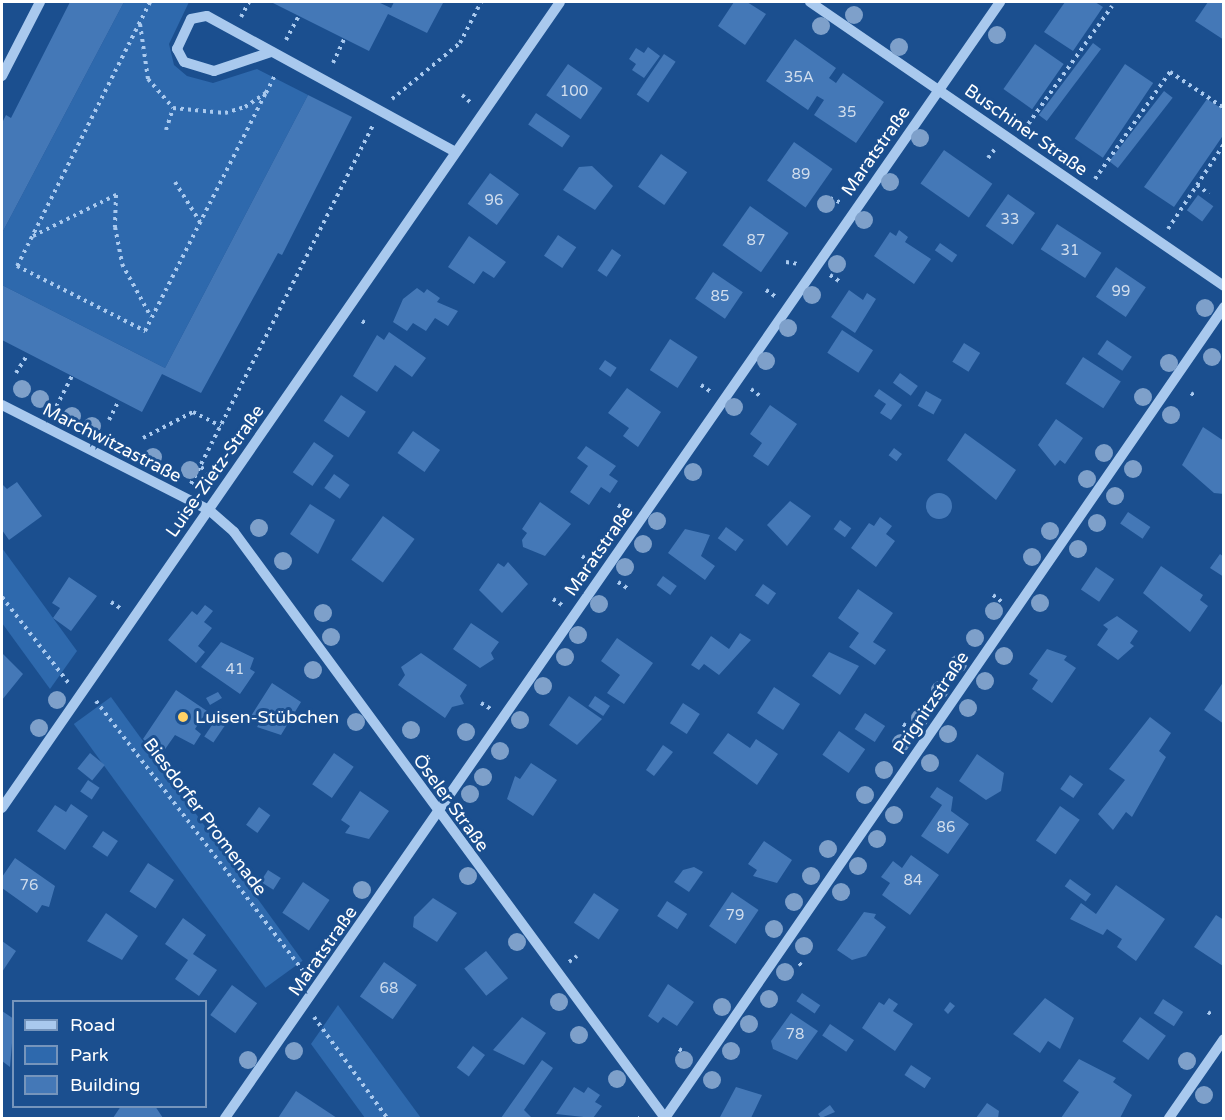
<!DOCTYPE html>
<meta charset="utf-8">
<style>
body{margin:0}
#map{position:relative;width:1225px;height:1120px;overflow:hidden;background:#1b4f8f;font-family:"Varela Round",sans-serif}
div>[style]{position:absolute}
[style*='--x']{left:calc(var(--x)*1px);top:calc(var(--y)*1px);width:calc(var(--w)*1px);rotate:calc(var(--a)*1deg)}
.green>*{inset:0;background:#2e69ad;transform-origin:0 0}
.building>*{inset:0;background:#4478b7;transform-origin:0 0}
.round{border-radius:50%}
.path>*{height:4px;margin-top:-2px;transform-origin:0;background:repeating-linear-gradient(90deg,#a9c9ee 0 3px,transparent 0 7.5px)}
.minor>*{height:10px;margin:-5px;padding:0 5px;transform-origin:5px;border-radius:5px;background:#a9c9ee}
.trees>*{width:18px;height:18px;margin:-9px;border-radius:50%;background:#7ea0ca}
.dots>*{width:16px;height:16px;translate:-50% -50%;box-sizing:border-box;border:3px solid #1b4f8f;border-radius:50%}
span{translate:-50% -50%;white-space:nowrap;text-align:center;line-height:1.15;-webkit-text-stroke:6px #1b4f8f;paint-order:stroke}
.number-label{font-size:15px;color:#d0dded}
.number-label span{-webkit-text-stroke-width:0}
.street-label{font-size:18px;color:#fff}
.poi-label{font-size:18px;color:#fff}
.left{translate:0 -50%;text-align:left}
.frame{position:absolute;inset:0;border:3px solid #fff;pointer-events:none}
.legend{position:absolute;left:12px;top:1000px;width:195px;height:108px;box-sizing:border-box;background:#1b4f8f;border:2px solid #7695bc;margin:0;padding:8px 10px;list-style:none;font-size:18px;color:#fff}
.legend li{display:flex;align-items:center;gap:12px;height:30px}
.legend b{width:30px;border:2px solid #7695bc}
</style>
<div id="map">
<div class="green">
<i style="clip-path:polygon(124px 2px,189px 2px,169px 44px,174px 65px,187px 76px,213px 83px,257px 69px,308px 95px,165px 368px,2px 285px,2px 233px)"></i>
<i style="clip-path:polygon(2px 548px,77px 651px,50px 689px,2px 623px)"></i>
<i style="left:111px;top:697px;width:326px;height:46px;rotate:54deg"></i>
<i style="clip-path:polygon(338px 1005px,421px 1118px,365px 1118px,311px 1044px)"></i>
</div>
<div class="building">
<i style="clip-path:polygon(70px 2px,124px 2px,2px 233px,2px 123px,6px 115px,11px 118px)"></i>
<i style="clip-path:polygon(271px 2px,378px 2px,391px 8px,394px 2px,449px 2px,443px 3px,427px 33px,388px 14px,369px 51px)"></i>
<i style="clip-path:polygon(734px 2px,747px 2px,766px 14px,745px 45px,718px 26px)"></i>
<i style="clip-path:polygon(1065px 2px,1095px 2px,1103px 7px,1073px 51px,1044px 32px)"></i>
<i style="clip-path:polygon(1208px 2px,1224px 2px,1224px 40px,1195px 21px)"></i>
<i style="clip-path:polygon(795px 39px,836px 68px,829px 78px,836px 83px,843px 73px,884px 102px,856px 143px,814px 115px,824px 100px,817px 96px,808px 110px,766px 81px)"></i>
<i style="left:1093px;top:43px;width:10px;height:90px;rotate:37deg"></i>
<i style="left:1035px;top:44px;width:35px;height:55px;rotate:35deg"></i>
<i style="clip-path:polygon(648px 47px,660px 56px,644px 78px,632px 70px,636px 64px,629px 59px,636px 48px,644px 53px)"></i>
<i style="left:664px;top:54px;width:14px;height:49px;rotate:34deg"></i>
<i style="left:568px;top:64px;width:42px;height:38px;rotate:35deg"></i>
<i style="left:1125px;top:64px;width:34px;height:90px;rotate:34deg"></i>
<i style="left:1164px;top:91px;width:11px;height:89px;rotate:38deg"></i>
<i style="clip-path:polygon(308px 95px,352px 117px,282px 255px,278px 253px,201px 393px,162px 374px,142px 412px,2px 340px,2px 285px,165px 368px)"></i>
<i style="clip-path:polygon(1207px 99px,1224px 110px,1224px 134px,1174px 207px,1144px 187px)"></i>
<i style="left:536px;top:113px;width:41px;height:14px;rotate:34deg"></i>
<i style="left:794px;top:142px;width:47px;height:47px;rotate:35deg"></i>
<i style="left:944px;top:150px;width:59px;height:41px;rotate:35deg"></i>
<i style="left:661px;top:154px;width:32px;height:40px;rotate:35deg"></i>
<i style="clip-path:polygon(592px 166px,613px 186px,595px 210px,563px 190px,579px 167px)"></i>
<i style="left:490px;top:173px;width:36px;height:38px;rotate:36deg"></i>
<i style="left:1008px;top:194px;width:33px;height:39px;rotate:35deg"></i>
<i style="left:1198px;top:195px;width:19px;height:19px;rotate:36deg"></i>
<i style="left:750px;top:206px;width:47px;height:48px;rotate:35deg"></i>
<i style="left:1057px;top:224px;width:53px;height:30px;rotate:33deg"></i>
<i style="clip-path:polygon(899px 230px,908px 237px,905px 242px,931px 259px,914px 284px,874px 256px,890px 232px,896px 236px)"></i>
<i style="left:558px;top:235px;width:22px;height:25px;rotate:34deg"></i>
<i style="clip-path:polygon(469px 236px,506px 262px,494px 278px,483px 271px,474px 284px,448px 267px)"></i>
<i style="left:940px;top:243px;width:21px;height:9px;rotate:35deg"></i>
<i style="left:612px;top:249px;width:11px;height:26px;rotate:34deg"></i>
<i style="left:1116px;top:267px;width:36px;height:36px;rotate:34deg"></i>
<i style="left:713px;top:272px;width:36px;height:32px;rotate:34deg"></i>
<i style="clip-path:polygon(417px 288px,424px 293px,427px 289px,440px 298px,437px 302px,458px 311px,448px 326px,435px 318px,426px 331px,413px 323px,407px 331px,393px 322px,403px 299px)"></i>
<i style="clip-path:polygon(849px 290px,863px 300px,867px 293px,876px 299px,855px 333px,831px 317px)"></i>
<i style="left:842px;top:330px;width:37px;height:27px;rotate:33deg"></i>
<i style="clip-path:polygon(389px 332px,426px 358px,412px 377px,395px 365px,377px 392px,353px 376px,377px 335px,384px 340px)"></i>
<i style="left:670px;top:339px;width:33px;height:37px;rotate:33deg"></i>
<i style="left:1107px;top:340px;width:30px;height:17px;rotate:34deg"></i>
<i style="left:964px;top:343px;width:19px;height:22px;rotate:32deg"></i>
<i style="left:1083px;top:357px;width:45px;height:32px;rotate:33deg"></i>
<i style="left:605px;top:360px;width:14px;height:11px;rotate:34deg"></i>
<i style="left:900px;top:373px;width:22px;height:12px;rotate:36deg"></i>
<i style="clip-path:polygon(627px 388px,661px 412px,638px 447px,623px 436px,629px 428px,608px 413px)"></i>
<i style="clip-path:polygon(879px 389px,902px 405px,891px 420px,880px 413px,886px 404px,874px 396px)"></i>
<i style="left:926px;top:391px;width:18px;height:17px;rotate:29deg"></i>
<i style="left:341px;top:395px;width:30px;height:31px;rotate:34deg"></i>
<i style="clip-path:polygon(770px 405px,797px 424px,768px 466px,753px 456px,762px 443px,750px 434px)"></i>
<i style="clip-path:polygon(1056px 419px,1083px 438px,1065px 464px,1060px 460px,1055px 466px,1038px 445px)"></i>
<i style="clip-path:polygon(1203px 427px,1224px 441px,1224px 494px,1214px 493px,1182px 465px)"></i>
<i style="left:413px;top:431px;width:33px;height:27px;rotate:35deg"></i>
<i style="clip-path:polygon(965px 433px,1016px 470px,996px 500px,947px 460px)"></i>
<i style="left:314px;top:442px;width:24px;height:37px;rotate:35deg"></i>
<i style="clip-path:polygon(586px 446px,616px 466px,609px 475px,618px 481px,610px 493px,601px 487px,589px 505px,570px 492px,588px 466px,577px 458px)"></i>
<i style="left:894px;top:448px;width:10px;height:9px;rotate:37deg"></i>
<i style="left:334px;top:474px;width:19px;height:17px;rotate:35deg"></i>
<i style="clip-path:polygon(17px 482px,42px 516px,9px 540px,2px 530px,2px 484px,7px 489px)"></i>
<i class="round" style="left:926px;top:493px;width:26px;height:26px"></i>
<i style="clip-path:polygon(790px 501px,811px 516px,787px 546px,767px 525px)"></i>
<i style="clip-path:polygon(540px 502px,571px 524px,545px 556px,523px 547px,522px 540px,527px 533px,522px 529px)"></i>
<i style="clip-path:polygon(310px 504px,335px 520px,318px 554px,290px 534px)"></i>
<i style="left:1128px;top:512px;width:27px;height:14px;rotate:34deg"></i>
<i style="left:383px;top:516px;width:39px;height:54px;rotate:36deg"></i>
<i style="clip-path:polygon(880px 517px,892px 526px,886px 534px,895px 541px,876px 567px,851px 548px,869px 523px,874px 526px)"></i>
<i style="left:840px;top:520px;width:14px;height:11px;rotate:36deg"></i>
<i style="left:726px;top:527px;width:22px;height:14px;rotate:36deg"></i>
<i style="clip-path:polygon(685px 529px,710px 535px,701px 556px,715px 566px,705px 580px,668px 553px)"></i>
<i style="clip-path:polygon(1220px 554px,1224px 557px,1224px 577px,1210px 568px)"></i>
<i style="clip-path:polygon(508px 562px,528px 584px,502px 613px,479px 590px,498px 563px,504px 567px)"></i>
<i style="clip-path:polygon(1161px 566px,1203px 595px,1200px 600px,1208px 606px,1190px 632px,1143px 593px)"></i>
<i style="left:1096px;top:567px;width:22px;height:27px;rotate:34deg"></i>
<i style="left:663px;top:576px;width:17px;height:11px;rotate:36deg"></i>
<i style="clip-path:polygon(69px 577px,97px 596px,71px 631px,53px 618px,60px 608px,52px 603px)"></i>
<i style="left:763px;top:584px;width:16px;height:14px;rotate:35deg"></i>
<i style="clip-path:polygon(858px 589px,893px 613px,873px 642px,886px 650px,875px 665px,849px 647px,859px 633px,838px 618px)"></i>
<i style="clip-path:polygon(205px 605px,213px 611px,204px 622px,212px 628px,198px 646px,205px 652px,196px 663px,168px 640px,192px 611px,197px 615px)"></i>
<i style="clip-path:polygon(1117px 616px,1138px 631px,1130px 643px,1134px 646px,1118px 660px,1097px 645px,1108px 629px,1103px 625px)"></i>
<i style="clip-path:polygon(471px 623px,499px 642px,491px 653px,494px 659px,480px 668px,453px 649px)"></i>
<i style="clip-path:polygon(740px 633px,751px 640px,719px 675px,704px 664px,699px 670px,691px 665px,711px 636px,729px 649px)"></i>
<i style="clip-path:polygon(617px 638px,653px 663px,624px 704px,607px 693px,620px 675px,601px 661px)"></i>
<i style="clip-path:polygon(221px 642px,254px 658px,250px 669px,255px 672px,240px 694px,201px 667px)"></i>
<i style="clip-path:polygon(1047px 649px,1067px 656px,1064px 660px,1076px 668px,1052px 703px,1032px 689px,1038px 680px,1029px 674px)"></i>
<i style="clip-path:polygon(829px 652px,859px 666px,840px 695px,812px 676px)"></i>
<i style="clip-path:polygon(2px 653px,23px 674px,2px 700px)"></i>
<i style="clip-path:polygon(421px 653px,467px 685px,460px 696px,464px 704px,452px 707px,445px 718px,398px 685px,405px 675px,401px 667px)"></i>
<i style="clip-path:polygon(1224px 681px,1224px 724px,1204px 710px)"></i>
<i style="clip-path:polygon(272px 683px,301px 702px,281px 735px,257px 727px,260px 722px,251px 716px)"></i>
<i style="left:774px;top:687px;width:31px;height:31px;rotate:33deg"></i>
<i style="clip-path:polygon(176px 690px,207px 711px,195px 729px,201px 734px,194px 745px,175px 735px,161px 755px,143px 739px)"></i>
<i style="clip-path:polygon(218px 692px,222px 698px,210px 705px,206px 698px)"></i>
<i style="clip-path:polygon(569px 696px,602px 719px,577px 745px,549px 725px)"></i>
<i style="left:595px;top:696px;width:18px;height:12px;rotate:34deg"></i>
<i style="left:683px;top:703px;width:20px;height:24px;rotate:33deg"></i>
<i style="left:865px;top:713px;width:24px;height:19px;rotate:33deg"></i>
<i style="clip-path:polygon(1150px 717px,1171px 733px,1159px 751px,1166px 757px,1132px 817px,1126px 812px,1113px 830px,1098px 814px,1125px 780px,1109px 769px)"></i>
<i style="left:216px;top:719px;width:11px;height:21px;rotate:34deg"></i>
<i style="left:839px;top:731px;width:32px;height:29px;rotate:35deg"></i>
<i style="clip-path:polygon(728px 733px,750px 748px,756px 739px,778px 754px,757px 785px,713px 753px)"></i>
<i style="clip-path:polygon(663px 745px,673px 752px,654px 776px,646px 770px)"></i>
<i style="left:90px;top:753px;width:19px;height:20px;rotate:39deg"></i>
<i style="left:334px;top:753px;width:24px;height:38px;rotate:35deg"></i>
<i style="clip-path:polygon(977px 754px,1004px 773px,1001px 791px,986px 800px,959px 781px)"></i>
<i style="clip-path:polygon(531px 763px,557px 780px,533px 816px,507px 799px,515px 776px,520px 779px)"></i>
<i style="left:1070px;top:775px;width:16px;height:17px;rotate:35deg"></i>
<i style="left:88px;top:780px;width:14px;height:14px;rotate:34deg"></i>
<i style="clip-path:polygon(937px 787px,953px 797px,951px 811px,969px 824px,948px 854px,921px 836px,942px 805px,930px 797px)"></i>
<i style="clip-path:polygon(360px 791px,389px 811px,369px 839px,345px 833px,350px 826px,341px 820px)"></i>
<i style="clip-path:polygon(71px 804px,88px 816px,65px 850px,37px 831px,55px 805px,66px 812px)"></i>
<i style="left:1060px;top:806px;width:24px;height:42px;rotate:35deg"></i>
<i style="left:259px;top:807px;width:14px;height:22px;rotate:36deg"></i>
<i style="left:103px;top:831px;width:18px;height:19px;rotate:34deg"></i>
<i style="clip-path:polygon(764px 841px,792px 860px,777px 883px,753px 876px,757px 870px,748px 864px)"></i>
<i style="clip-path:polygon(911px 855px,939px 875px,910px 915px,882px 895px,890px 883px,881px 877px,893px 861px,902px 868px)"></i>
<i style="clip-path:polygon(15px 858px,55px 886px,49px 907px,42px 905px,37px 913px,2px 888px,2px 877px)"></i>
<i style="left:148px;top:863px;width:31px;height:34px;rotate:33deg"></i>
<i style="clip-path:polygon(694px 867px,703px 872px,689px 892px,674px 882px,683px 870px)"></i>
<i style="left:268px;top:870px;width:15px;height:14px;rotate:32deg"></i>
<i style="left:1070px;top:879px;width:26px;height:9px;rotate:36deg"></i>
<i style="left:303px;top:882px;width:32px;height:37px;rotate:34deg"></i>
<i style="clip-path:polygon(1116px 885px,1165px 919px,1136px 961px,1117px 947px,1122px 939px,1107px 929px,1103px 935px,1070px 919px,1081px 903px,1096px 914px)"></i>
<i style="left:732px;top:892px;width:32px;height:41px;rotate:34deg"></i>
<i style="left:594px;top:893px;width:30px;height:36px;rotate:34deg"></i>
<i style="clip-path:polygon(433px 898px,457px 913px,437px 942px,413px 927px,414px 917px)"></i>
<i style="left:667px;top:901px;width:24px;height:18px;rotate:33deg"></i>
<i style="clip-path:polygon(864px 912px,876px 914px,874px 918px,886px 927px,866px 956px,852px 960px,837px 950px)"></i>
<i style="clip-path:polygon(106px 913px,138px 936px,122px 960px,87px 941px)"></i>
<i style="clip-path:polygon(1216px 915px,1224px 920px,1223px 966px,1194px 947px)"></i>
<i style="clip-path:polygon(183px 918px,206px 935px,193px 954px,217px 970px,199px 996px,175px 979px,188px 960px,165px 944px)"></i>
<i style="clip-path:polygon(2px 941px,16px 951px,2px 972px)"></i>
<i style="left:486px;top:951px;width:35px;height:28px;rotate:51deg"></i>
<i style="left:384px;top:962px;width:40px;height:42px;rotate:35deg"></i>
<i style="clip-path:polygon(668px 984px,694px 1002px,677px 1026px,663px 1017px,658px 1023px,648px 1016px)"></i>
<i style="left:232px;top:985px;width:31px;height:37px;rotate:36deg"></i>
<i style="left:802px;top:993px;width:22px;height:10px;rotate:34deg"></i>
<i style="clip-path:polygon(889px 998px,898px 1004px,893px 1011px,913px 1024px,895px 1051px,862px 1028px,879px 1002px,884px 1005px)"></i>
<i style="clip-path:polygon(1045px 998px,1074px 1018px,1060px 1049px,1048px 1041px,1040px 1053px,1013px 1034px)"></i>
<i style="left:1163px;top:999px;width:24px;height:17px;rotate:33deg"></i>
<i style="clip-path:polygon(950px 1002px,955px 1006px,948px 1014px,944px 1010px)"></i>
<i style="clip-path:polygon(2px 1011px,14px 1019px,10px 1067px,2px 1061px)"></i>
<i style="clip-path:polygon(791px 1013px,818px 1031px,797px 1060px,773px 1049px,771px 1041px)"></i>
<i style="clip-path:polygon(522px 1017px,546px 1033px,524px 1065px,493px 1050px)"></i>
<i style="left:1140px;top:1017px;width:32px;height:30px;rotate:36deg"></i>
<i style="left:830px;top:1024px;width:29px;height:14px;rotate:34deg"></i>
<i style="left:473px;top:1046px;width:15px;height:27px;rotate:37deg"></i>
<i style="clip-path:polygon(1079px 1059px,1116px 1078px,1113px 1082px,1132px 1095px,1120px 1118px,1061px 1118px,1079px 1092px,1063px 1081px)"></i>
<i style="clip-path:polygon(542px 1060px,553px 1068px,524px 1110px,532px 1118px,501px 1118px)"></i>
<i style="left:911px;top:1065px;width:24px;height:12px;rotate:33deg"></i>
<i style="clip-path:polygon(574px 1087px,584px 1093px,588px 1087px,600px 1095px,595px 1102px,602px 1106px,593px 1118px,556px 1114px)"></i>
<i style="clip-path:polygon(736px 1087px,762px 1095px,751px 1118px,720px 1117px)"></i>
<i style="clip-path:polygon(296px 1091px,337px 1118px,278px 1118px)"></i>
<i style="clip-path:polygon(987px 1103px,999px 1111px,998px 1118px,976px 1118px)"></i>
<i style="clip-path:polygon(830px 1105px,835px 1112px,821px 1118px,818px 1114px)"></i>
<i style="clip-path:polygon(121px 1106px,155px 1106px,163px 1118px,113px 1118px)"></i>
</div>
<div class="path">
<i style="--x:150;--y:2;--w:296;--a:116.7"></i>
<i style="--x:17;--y:266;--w:144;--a:26.9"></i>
<i style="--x:145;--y:331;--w:267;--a:-63.1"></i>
<i style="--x:241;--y:17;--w:17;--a:-62"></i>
<i style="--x:140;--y:24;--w:56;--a:81.7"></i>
<i style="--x:148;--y:79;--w:38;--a:49"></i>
<i style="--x:173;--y:108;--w:52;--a:5.5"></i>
<i style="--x:225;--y:113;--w:21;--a:-17"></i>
<i style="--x:245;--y:107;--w:25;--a:-34"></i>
<i style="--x:266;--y:93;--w:22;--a:-63"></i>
<i style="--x:286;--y:40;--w:27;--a:-62"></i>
<i style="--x:333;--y:63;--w:26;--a:-65"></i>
<i style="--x:462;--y:95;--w:11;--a:41"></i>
<i style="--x:392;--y:99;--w:88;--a:-39.5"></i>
<i style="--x:460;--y:43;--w:46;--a:-62.9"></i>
<i style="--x:166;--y:130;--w:23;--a:-72"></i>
<i style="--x:1024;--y:130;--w:152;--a:-54.6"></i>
<i style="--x:988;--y:158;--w:11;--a:-52"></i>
<i style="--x:1095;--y:179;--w:131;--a:-55"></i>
<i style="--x:1170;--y:72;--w:65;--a:33.7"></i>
<i style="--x:175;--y:182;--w:47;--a:58"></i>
<i style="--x:1197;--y:185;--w:15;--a:37"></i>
<i style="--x:830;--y:198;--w:13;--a:23"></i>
<i style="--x:1168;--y:229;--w:102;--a:-56.6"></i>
<i style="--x:33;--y:236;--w:93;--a:-26.3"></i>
<i style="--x:116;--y:195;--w:32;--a:92"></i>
<i style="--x:115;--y:227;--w:38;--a:79"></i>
<i style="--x:122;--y:264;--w:60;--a:61.3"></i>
<i style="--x:786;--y:262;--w:12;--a:9"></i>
<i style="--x:830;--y:275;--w:11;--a:34"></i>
<i style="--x:766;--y:290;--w:12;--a:35"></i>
<i style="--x:362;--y:321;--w:7;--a:34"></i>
<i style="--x:16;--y:373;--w:22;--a:-58"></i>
<i style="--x:701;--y:385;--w:12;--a:35"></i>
<i style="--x:751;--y:389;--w:11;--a:38"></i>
<i style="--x:1191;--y:393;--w:6;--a:39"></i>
<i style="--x:53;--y:413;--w:42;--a:-62.8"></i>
<i style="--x:109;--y:420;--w:22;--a:-63"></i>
<i style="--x:143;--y:438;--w:56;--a:-27.5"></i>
<i style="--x:193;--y:412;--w:31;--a:27"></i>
<i style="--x:201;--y:467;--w:14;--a:39"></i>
<i style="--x:191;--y:484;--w:404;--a:-63.1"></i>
<i style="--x:618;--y:505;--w:12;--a:35"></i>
<i style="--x:582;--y:556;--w:13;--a:39"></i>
<i style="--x:618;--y:582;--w:11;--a:34"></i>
<i style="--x:993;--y:595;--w:11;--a:38"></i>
<i style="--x:2;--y:597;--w:111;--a:52.3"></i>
<i style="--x:553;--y:599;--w:11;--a:34"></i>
<i style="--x:111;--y:602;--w:11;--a:34"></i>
<i style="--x:96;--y:701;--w:343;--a:52.5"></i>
<i style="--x:481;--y:703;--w:12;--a:31"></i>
<i style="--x:903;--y:724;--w:4;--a:34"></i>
<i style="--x:846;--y:894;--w:4;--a:27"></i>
<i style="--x:569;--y:962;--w:10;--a:-37"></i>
<i style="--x:799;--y:963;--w:4;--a:45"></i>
<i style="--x:1208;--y:1012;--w:5;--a:37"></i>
<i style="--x:314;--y:1017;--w:125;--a:54.1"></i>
<i style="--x:679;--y:1049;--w:4;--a:34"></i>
<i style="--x:637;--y:1117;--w:1;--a:45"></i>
</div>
<div class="minor">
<i style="--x:810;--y:2;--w:502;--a:34.45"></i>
<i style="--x:271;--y:52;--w:60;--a:161.6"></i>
<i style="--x:214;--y:71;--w:31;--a:-163"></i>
<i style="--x:184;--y:62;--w:15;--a:-118"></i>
<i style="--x:177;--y:49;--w:33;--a:-65"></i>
<i style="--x:191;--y:19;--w:16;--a:-11"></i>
<i style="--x:207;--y:16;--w:281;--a:28.7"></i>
<i style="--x:2;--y:76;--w:83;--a:-62.8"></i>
<i style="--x:2;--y:405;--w:232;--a:26.9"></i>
<i style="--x:209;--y:510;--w:33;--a:41"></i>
<i style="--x:234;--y:532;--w:727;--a:53.67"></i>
<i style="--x:2;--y:808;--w:980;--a:-55.3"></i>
<i style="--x:225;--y:1118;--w:1359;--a:-55.22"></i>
<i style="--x:665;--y:1118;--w:985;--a:-55.42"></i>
<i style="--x:1169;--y:1118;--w:96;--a:-55.2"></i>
</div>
<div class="trees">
<i style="left:854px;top:15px"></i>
<i style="left:821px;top:26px"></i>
<i style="left:997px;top:35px"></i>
<i style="left:899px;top:47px"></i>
<i style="left:920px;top:138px"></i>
<i style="left:890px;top:182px"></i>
<i style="left:826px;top:204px"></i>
<i style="left:864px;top:220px"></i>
<i style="left:837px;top:264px"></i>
<i style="left:812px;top:295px"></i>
<i style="left:1205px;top:308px"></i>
<i style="left:788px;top:328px"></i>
<i style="left:1212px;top:357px"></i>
<i style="left:766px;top:361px"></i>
<i style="left:1169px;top:363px"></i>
<i style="left:22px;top:389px"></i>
<i style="left:1143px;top:397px"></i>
<i style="left:40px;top:399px"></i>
<i style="left:734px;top:407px"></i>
<i style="left:1171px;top:415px"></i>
<i style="left:72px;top:416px"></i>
<i style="left:92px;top:426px"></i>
<i style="left:1104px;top:453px"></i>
<i style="left:153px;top:457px"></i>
<i style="left:1133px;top:469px"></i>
<i style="left:190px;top:470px"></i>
<i style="left:693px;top:472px"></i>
<i style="left:1087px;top:479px"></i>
<i style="left:1115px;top:496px"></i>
<i style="left:657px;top:521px"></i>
<i style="left:1097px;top:523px"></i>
<i style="left:259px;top:528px"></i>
<i style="left:1050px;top:531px"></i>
<i style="left:643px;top:544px"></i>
<i style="left:1078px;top:549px"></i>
<i style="left:1032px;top:557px"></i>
<i style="left:283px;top:561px"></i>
<i style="left:625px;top:567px"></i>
<i style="left:1040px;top:603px"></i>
<i style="left:599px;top:604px"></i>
<i style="left:994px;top:611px"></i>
<i style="left:323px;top:613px"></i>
<i style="left:578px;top:635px"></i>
<i style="left:331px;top:637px"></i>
<i style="left:975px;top:638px"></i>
<i style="left:1004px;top:656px"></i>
<i style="left:565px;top:657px"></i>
<i style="left:958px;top:664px"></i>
<i style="left:313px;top:670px"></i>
<i style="left:985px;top:681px"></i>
<i style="left:543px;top:686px"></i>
<i style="left:940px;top:690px"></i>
<i style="left:57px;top:700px"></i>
<i style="left:968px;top:708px"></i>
<i style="left:920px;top:718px"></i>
<i style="left:520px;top:720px"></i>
<i style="left:356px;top:722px"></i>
<i style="left:39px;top:728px"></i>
<i style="left:411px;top:730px"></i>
<i style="left:466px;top:732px"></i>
<i style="left:948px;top:734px"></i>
<i style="left:901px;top:743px"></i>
<i style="left:500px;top:751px"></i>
<i style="left:930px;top:763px"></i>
<i style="left:884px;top:770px"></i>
<i style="left:483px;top:777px"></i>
<i style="left:470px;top:794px"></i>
<i style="left:865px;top:795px"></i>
<i style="left:894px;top:815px"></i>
<i style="left:877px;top:839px"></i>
<i style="left:828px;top:849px"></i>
<i style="left:858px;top:866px"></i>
<i style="left:468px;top:876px"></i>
<i style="left:811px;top:876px"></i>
<i style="left:362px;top:890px"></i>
<i style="left:841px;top:892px"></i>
<i style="left:794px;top:902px"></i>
<i style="left:774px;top:929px"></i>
<i style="left:517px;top:942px"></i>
<i style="left:804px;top:946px"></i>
<i style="left:785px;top:972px"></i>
<i style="left:769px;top:999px"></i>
<i style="left:559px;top:1002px"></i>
<i style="left:722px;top:1007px"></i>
<i style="left:749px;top:1024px"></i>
<i style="left:579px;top:1035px"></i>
<i style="left:294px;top:1051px"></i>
<i style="left:731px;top:1051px"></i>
<i style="left:248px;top:1060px"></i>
<i style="left:684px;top:1060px"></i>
<i style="left:1187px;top:1061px"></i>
<i style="left:617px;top:1079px"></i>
<i style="left:712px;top:1080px"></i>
<i style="left:1204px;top:1095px"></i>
</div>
<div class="dots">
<i style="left:183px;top:717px;background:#ffd166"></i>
</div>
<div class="number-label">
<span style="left:799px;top:78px">35A</span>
<span style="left:574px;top:92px">100</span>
<span style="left:847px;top:113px">35</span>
<span style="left:801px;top:175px">89</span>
<span style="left:494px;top:201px">96</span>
<span style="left:1010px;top:220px">33</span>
<span style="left:756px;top:241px">87</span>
<span style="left:1070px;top:251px">31</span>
<span style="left:1121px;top:292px">99</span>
<span style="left:720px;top:297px">85</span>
<span style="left:235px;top:670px">41</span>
<span style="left:946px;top:828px">86</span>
<span style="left:913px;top:881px">84</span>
<span style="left:29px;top:886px">76</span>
<span style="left:735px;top:916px">79</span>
<span style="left:389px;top:989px">68</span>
<span style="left:795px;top:1035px">78</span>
</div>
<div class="street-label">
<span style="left:1026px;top:130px;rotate:35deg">Buschiner Straße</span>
<span style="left:876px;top:151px;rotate:-55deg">Maratstraße</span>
<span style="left:112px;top:443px;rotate:27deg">Marchwitzastraße</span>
<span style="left:215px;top:471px;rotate:-55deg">Luise-Zietz-Straße</span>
<span style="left:599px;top:551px;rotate:-55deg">Maratstraße</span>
<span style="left:931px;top:703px;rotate:-56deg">Prignitzstraße</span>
<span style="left:451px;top:803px;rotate:54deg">Öseler Straße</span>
<span style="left:205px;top:817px;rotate:53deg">Biesdorfer Promenade</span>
<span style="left:323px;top:951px;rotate:-55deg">Maratstraße</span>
</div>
<div class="poi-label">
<span class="left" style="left:195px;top:717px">Luisen-Stübchen</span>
</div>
<div class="frame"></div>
<ul class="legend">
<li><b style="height:8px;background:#a9c9ee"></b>Road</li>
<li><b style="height:16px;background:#2e69ad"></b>Park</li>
<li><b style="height:16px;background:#4478b7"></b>Building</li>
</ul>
</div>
